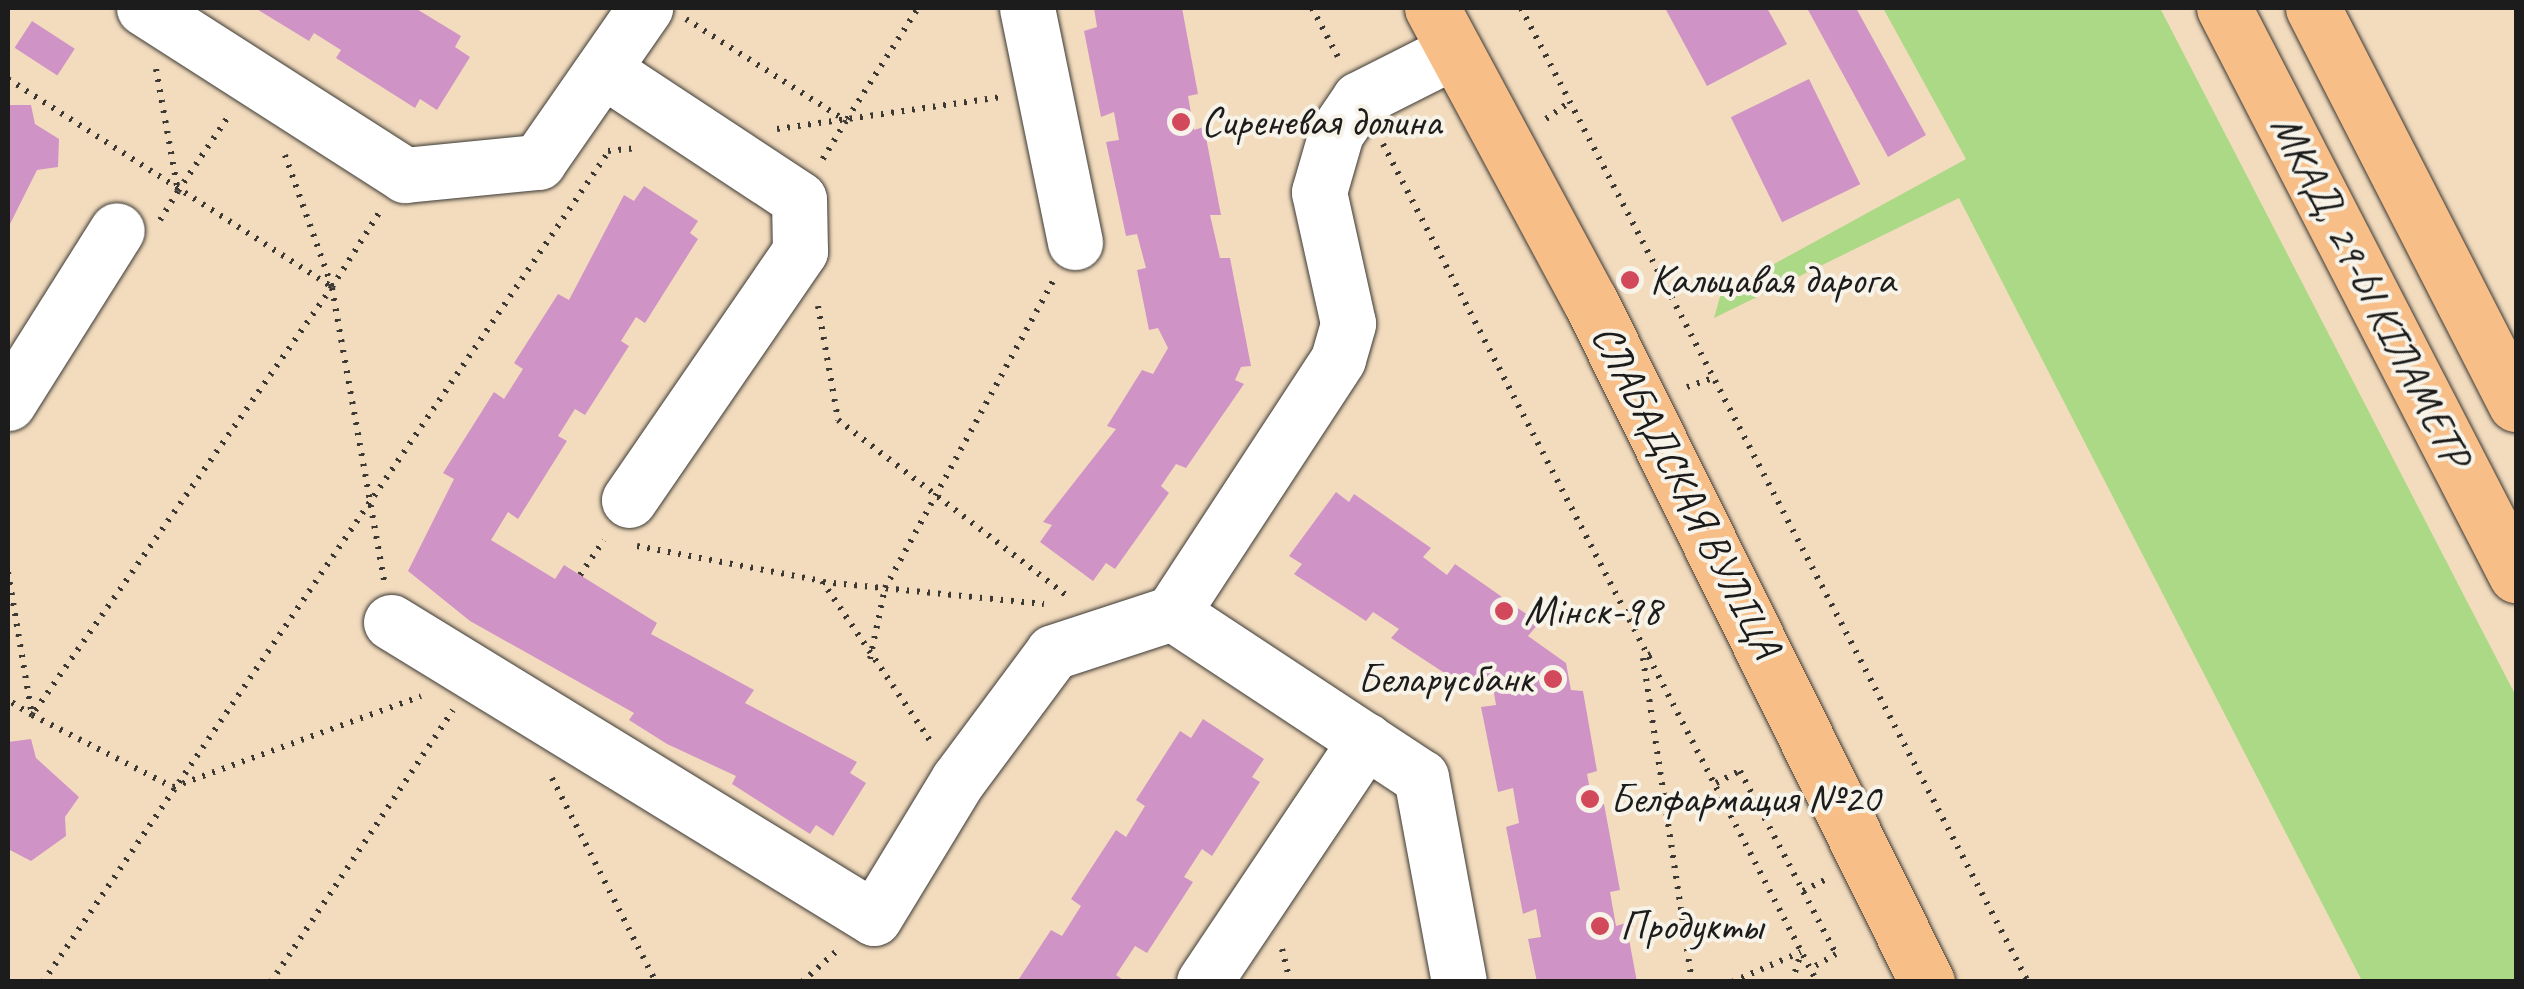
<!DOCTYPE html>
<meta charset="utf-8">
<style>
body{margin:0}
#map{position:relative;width:2524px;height:989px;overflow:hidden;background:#f3dcbe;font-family:Caveat,sans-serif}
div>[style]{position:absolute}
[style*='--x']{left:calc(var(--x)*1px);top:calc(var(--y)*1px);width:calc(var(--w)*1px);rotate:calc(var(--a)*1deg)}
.green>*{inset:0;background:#abd986}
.building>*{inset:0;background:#cf94c5;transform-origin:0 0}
.path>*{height:6px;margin-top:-3px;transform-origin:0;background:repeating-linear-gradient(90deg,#3c3934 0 2.5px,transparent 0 10.5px)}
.roads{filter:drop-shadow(0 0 2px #3c3934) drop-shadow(0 0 2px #3c3934)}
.minor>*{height:55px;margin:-27.5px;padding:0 27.5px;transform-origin:27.5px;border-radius:27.5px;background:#fff}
.major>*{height:55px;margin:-27.5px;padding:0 27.5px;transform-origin:27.5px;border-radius:27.5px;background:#f7be88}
.highway>*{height:55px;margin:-27.5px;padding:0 27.5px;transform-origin:27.5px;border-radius:27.5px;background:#f7be88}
.dots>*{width:28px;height:28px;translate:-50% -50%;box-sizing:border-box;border:5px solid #f7f3e8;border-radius:50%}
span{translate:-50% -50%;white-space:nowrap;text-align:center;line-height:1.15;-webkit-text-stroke:8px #f7f3e8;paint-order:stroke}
.poi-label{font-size:42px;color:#1c1c1c}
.left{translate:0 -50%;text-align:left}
.right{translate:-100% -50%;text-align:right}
.street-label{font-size:42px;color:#1c1c1c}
.frame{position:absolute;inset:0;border:10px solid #1c1c1c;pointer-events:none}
</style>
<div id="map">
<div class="green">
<i style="clip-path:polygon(1883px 8px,2160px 8px,2516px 696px,2516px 981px,2362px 981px,1959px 198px,1714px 318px,1721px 293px,1966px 159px)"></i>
</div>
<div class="building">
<i style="clip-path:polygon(255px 8px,415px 8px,461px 36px,455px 47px,470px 57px,437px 110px,420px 99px,415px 108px,336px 58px,341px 50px,314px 33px,309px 41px)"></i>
<i style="clip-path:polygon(1094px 8px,1182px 8px,1198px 94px,1188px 96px,1194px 130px,1204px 127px,1221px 215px,1210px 215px,1220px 258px,1230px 258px,1251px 366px,1241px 367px,1235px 380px,1244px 384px,1186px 468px,1176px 464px,1161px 486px,1169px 493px,1115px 569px,1106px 563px,1093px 581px,1040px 542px,1052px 525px,1043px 522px,1116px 429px,1107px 426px,1142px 370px,1153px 374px,1168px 348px,1158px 328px,1149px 330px,1137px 270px,1146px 268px,1137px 234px,1126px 236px,1106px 142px,1119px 140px,1114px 112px,1101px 117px,1084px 31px,1097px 27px)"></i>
<i style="clip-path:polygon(1665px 8px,1767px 8px,1787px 44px,1707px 86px)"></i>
<i style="clip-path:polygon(1807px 8px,1856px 8px,1926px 135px,1888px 157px)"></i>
<i style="left:32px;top:21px;width:51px;height:32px;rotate:33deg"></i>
<i style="left:1809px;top:79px;width:117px;height:87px;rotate:64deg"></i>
<i style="clip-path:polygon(8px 105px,31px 105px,35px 124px,59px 139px,58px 167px,37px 170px,8px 228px)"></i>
<i style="clip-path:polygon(644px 186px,698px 221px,690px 233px,698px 239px,645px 323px,636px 317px,621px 341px,629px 346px,585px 415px,575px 409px,558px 436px,567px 441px,518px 519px,508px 512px,491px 540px,555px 579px,564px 565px,657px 623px,651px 634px,754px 690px,745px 703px,857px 762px,850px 773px,866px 783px,833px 836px,816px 825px,810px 834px,732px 784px,736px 776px,667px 744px,629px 720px,634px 713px,470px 621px,408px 571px,454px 479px,443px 473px,494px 392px,504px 399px,523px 369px,514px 363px,558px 294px,569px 300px,624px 195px,634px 201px)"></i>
<i style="clip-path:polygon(1336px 492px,1349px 502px,1354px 494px,1431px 548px,1423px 557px,1447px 575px,1455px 564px,1539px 623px,1528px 636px,1566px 663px,1571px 690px,1583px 691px,1597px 771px,1587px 774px,1593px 806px,1604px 804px,1620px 890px,1610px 892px,1616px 926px,1626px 923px,1637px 982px,1537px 982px,1528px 939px,1541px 937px,1536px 909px,1523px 914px,1506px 827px,1519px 823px,1513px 788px,1498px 792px,1481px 707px,1496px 705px,1494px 693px,1479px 683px,1472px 691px,1391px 638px,1399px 629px,1373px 612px,1366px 621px,1294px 574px,1302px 564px,1289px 556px)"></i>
<i style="clip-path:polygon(1203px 719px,1264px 759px,1252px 777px,1260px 782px,1212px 856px,1202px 849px,1184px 877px,1193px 882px,1147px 953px,1135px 946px,1116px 975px,1126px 982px,1017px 982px,1051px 930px,1062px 936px,1081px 906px,1071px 899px,1116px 830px,1126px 837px,1145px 806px,1136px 800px,1180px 731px,1191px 738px)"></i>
<i style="clip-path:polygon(31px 739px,36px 758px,79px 797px,65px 817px,66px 836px,31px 861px,8px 849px,8px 742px)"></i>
</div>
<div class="path">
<i style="--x:1312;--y:8;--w:55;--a:62"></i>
<i style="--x:1521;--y:8;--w:1098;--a:62.5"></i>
<i style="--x:686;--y:19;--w:190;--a:32.5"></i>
<i style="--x:846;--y:121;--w:48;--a:121.4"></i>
<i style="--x:156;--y:69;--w:124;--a:79.8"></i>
<i style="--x:178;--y:191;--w:93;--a:-56"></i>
<i style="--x:8;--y:79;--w:385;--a:32.7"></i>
<i style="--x:332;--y:287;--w:523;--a:125.03"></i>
<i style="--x:32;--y:715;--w:28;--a:-148"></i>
<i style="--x:847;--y:119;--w:132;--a:-57.4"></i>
<i style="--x:1546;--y:119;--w:29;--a:-36"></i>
<i style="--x:777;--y:129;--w:227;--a:-8.1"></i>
<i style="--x:1383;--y:144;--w:944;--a:62.62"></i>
<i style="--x:608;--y:151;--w:27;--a:-6"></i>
<i style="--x:285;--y:155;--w:140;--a:70.4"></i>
<i style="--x:332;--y:287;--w:88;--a:-57.6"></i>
<i style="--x:160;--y:220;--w:34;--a:-58"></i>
<i style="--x:332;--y:288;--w:298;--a:79.9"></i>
<i style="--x:818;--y:306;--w:116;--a:80"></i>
<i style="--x:838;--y:420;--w:292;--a:37.5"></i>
<i style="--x:1687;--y:387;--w:28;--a:-19"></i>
<i style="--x:637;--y:546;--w:188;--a:10.7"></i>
<i style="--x:822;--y:581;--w:194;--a:55.9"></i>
<i style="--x:8;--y:572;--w:145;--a:80.5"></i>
<i style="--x:32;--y:715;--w:158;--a:27.1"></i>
<i style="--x:173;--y:787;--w:264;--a:-20.1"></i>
<i style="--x:580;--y:575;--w:42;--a:-55.6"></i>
<i style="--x:823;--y:582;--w:222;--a:5.7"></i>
<i style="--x:1651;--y:654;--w:9;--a:153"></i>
<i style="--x:1643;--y:658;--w:328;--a:81.4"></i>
<i style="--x:870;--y:659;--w:73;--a:-78.1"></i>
<i style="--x:885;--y:588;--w:350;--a:-61.3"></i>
<i style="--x:552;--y:778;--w:229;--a:63"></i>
<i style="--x:1716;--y:783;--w:27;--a:-27"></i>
<i style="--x:1740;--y:771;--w:207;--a:62.3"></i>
<i style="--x:1836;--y:954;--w:30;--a:150"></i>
<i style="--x:1803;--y:891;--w:25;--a:-27"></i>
<i style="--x:1282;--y:949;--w:34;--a:76"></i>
<i style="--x:43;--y:982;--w:1005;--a:-55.74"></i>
<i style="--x:271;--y:982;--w:327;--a:-56.2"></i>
<i style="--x:802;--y:982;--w:51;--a:-41.8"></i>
<i style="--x:1732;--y:982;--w:75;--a:-23.5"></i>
<i style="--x:1792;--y:982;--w:31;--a:-73"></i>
</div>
<div class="roads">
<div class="minor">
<i style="--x:144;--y:8;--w:310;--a:32.6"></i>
<i style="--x:405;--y:175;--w:134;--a:-5.6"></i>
<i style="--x:538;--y:162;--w:188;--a:-55.2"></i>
<i style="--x:1027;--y:8;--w:239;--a:78.4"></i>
<i style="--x:605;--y:71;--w:232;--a:33.4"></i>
<i style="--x:799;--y:199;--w:52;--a:88.9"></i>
<i style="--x:800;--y:251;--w:302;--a:124.5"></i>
<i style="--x:8;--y:403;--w:204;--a:-57.8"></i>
<i style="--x:1172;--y:613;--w:298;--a:33.4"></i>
<i style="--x:1421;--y:777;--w:208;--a:79.5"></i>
<i style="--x:391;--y:622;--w:566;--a:31.5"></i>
<i style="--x:874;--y:918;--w:162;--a:-58.7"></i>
<i style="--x:958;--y:780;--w:159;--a:-53.4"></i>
<i style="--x:1053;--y:652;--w:125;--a:-18.1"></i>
<i style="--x:1172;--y:613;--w:303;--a:-56.8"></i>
<i style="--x:1338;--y:359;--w:37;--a:-74"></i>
<i style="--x:1348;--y:323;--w:134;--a:-102.5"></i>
<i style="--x:1319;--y:192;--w:61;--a:-73.9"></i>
<i style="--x:1336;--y:133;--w:41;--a:-55.9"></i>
<i style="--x:1359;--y:99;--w:106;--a:-26.8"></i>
<i style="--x:1204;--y:982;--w:291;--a:-56.2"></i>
</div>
<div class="major">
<i style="--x:1432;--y:8;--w:333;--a:61.7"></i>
<i style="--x:1590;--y:301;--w:760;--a:63.67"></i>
</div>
<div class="highway">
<i style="--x:2224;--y:8;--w:638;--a:62.75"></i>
<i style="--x:2313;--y:8;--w:445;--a:62.9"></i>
</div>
</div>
<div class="dots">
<i style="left:1181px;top:122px;background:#d1495b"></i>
<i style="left:1630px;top:280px;background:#d1495b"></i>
<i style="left:1504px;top:611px;background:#d1495b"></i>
<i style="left:1553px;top:679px;background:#d1495b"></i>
<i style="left:1590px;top:799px;background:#d1495b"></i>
<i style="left:1600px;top:926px;background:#d1495b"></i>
</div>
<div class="poi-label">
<span class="left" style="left:1201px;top:122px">Сиреневая долина</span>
<span class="left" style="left:1650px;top:280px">Кальцавая дарога</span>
<span class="left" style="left:1524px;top:611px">Мінск-98</span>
<span class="right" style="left:1533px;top:679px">Беларусбанк</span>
<span class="left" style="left:1610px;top:799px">Белфармация №20</span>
<span class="left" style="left:1620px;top:926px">Продукты</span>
</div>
<div class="street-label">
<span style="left:2370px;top:291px;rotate:63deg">МКАД, 29-Ы КІЛАМЕТР</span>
<span style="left:1686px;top:491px;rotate:63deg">СЛАБАДСКАЯ ВУЛІЦА</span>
</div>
<div class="frame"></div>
</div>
